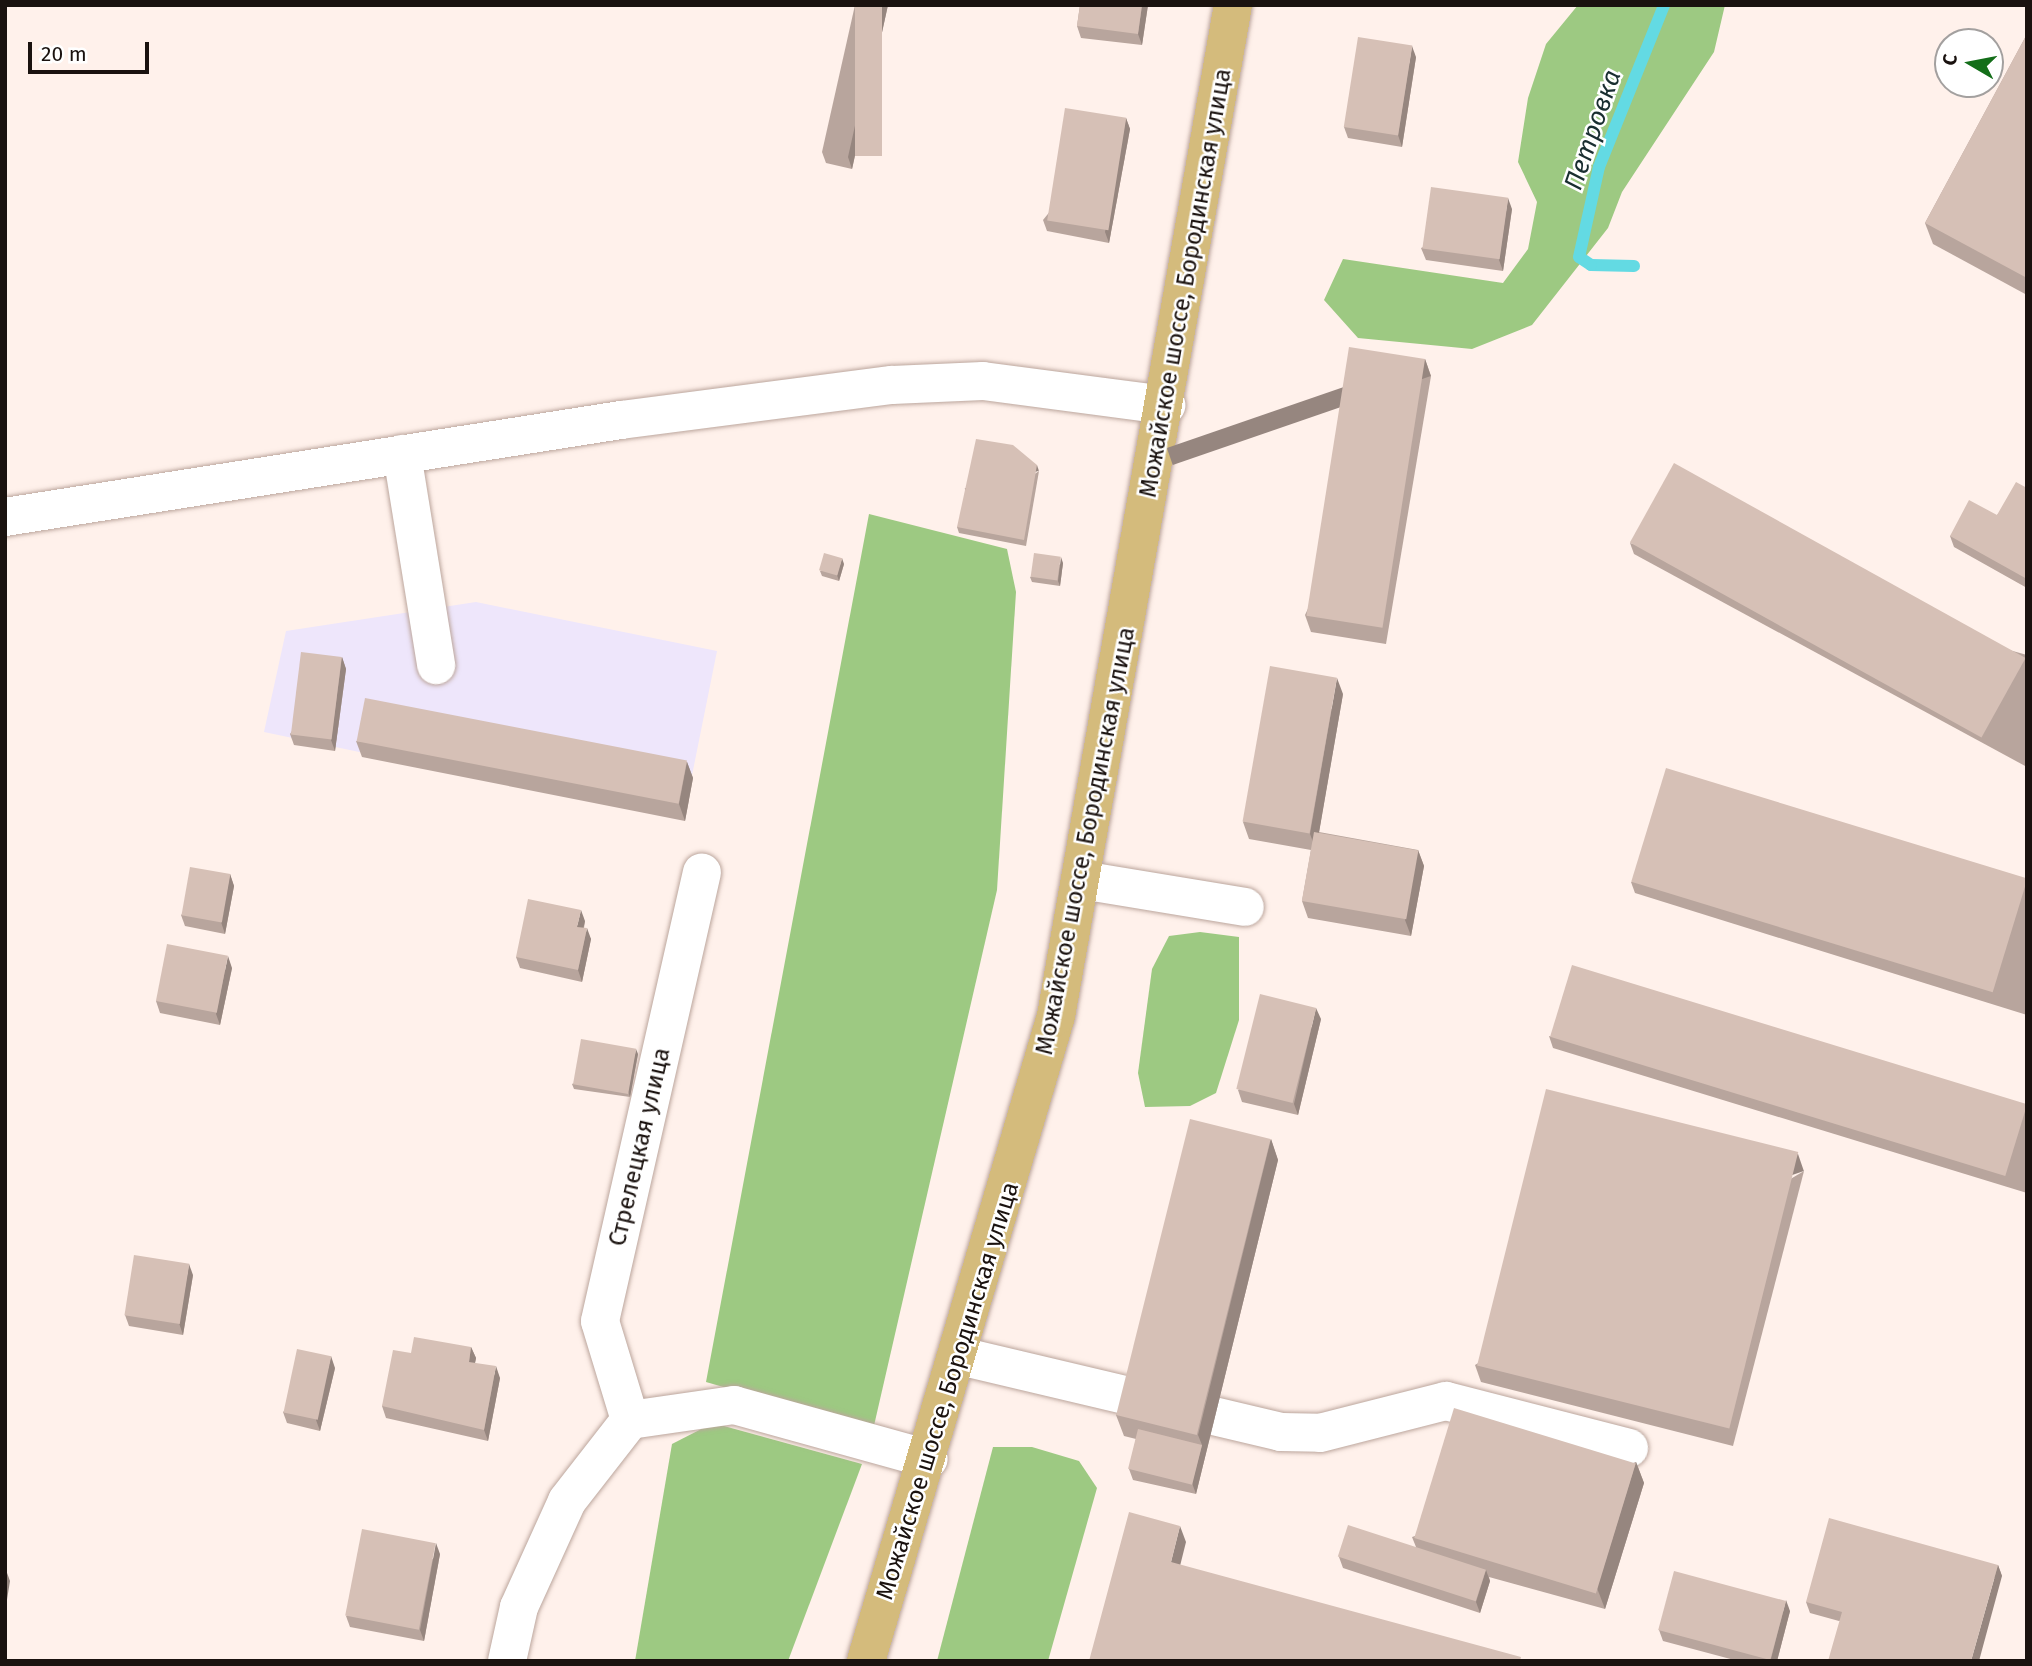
<!DOCTYPE html>
<meta charset="utf-8">
<style>
body{margin:0}
#map{position:relative;width:2032px;height:1666px;overflow:hidden;background:#fff1eb;font-family:"Fira Sans",sans-serif}
div>[style]{position:absolute}
[style*='--x']{left:calc(var(--x)*1px);top:calc(var(--y)*1px);width:calc(var(--w)*1px);rotate:calc(var(--a)*1deg)}
.commercial>*{inset:0;background:#eee6fb}
.forest>*{inset:0;background:#9dc982}
.stream>*{height:12px;margin:-6px;padding:0 6px;transform-origin:6px;border-radius:6px;background:#63dae3}
.roads{filter:drop-shadow(0 0 2px #bca69d) drop-shadow(0 0 2px #bca69d)}
.minor>*{height:38px;margin:-19px;padding:0 19px;transform-origin:19px;border-radius:19px;background:#fff}
.major>*{height:38px;margin:-19px;padding:0 19px;transform-origin:19px;border-radius:19px;background:#d4bb7c}
.wall>*{inset:0;background:#b8a59d}
.shaded-wall>*{inset:0;background:#96867f;transform-origin:0 0}
.building>*{inset:0;background:#d6c0b6;transform-origin:0 0}
span{translate:-50% -50%;white-space:nowrap;text-align:center;line-height:1.15;-webkit-text-stroke:5px #fff;paint-order:stroke}
.street-label{font-size:24px;color:#1a120f}
.water-label{font-size:26px;color:#192e30;font-style:italic}
.frame{position:absolute;inset:0;border:7px solid #1a120f;pointer-events:none}
.north{position:absolute;left:1934px;top:28px;width:70px;height:70px;box-sizing:border-box;background:#fff;border:2px solid #a3a09f;border-radius:50%;rotate:280deg;font-size:19px;font-weight:700;line-height:28px;text-align:center;color:#1a120f}
.north::after{content:'';display:block;margin:auto;width:24px;height:32px;background:#136e19;clip-path:polygon(50% 0,100% 100%,50% 72%,0 100%)}
.scale{position:absolute;left:28px;top:42px;width:121px;height:32px;box-sizing:border-box;border:4px solid #1a120f;border-top:0;padding-left:9px;font-size:21px;line-height:24px;white-space:nowrap;color:#1a120f;-webkit-text-stroke:5px #fff;paint-order:stroke}
</style>
<div id="map">
<div class="commercial">
<i style="clip-path:polygon(476px 602px,717px 651px,683px 820px,264px 732px,286px 631px)"></i>
</div>
<div class="forest">
<i style="clip-path:polygon(1578px 5px,1725px 5px,1714px 52px,1622px 192px,1608px 228px,1532px 325px,1472px 349px,1358px 338px,1324px 300px,1343px 259px,1503px 283px,1528px 249px,1537px 202px,1518px 162px,1528px 98px,1546px 44px)"></i>
<i style="clip-path:polygon(869px 514px,1007px 549px,1016px 592px,997px 890px,873px 1430px,706px 1382px)"></i>
<i style="clip-path:polygon(1200px 932px,1239px 937px,1239px 1020px,1216px 1093px,1190px 1106px,1145px 1107px,1138px 1073px,1152px 969px,1169px 936px)"></i>
<i style="clip-path:polygon(713px 1423px,862px 1464px,788px 1661px,635px 1661px,672px 1444px)"></i>
<i style="clip-path:polygon(993px 1447px,1032px 1447px,1079px 1461px,1097px 1488px,1048px 1661px,937px 1661px)"></i>
</div>
<div class="stream">
<i style="--x:1634;--y:266;--w:43;--a:-178.7"></i>
<i style="--x:1591;--y:265;--w:14;--a:-146"></i>
<i style="--x:1579;--y:257;--w:92;--a:-77.5"></i>
<i style="--x:1599;--y:167;--w:175;--a:-68.1"></i>
</div>
<div class="roads">
<div class="minor">
<i style="--x:402;--y:454;--w:214;--a:80.8"></i>
<i style="--x:5;--y:517;--w:624;--a:-8.95"></i>
<i style="--x:621;--y:420;--w:273;--a:-7.4"></i>
<i style="--x:892;--y:385;--w:91;--a:-2.5"></i>
<i style="--x:983;--y:381;--w:185;--a:7.5"></i>
<i style="--x:1082;--y:880;--w:165;--a:9.4"></i>
<i style="--x:960;--y:1356;--w:330;--a:13.3"></i>
<i style="--x:1281;--y:1432;--w:39;--a:1"></i>
<i style="--x:1320;--y:1433;--w:130;--a:-14.3"></i>
<i style="--x:1446;--y:1401;--w:189;--a:14.4"></i>
<i style="--x:630;--y:1420;--w:103;--a:-106.9"></i>
<i style="--x:600;--y:1321;--w:460;--a:-77.2"></i>
<i style="--x:507;--y:1661;--w:55;--a:-77.5"></i>
<i style="--x:519;--y:1607;--w:116;--a:-65.6"></i>
<i style="--x:567;--y:1501;--w:103;--a:-52.1"></i>
<i style="--x:630;--y:1420;--w:105;--a:-8.2"></i>
<i style="--x:734;--y:1405;--w:202;--a:15.5"></i>
</div>
<div class="major">
<i style="--x:866;--y:1661;--w:672;--a:-73.59"></i>
<i style="--x:1056;--y:1016;--w:1026;--a:-80.07"></i>
</div>
</div>
<div class="wall">
<i style="clip-path:polygon(855px 5px,888px 5px,852px 169px,826px 163px,822px 152px)"></i>
<i style="clip-path:polygon(1080px 5px,1148px 5px,1142px 45px,1081px 38px,1077px 26px)"></i>
<i style="clip-path:polygon(2027px 34px,2027px 295px,1933px 244px,1925px 223px)"></i>
<i style="clip-path:polygon(1416px 57px,1402px 147px,1348px 138px,1344px 127px)"></i>
<i style="clip-path:polygon(1126px 118px,1130px 129px,1109px 243px,1047px 231px,1043px 220px)"></i>
<i style="clip-path:polygon(1512px 209px,1503px 271px,1426px 260px,1421px 248px)"></i>
<i style="clip-path:polygon(1425px 359px,1431px 376px,1386px 644px,1311px 632px,1305px 615px)"></i>
<i style="clip-path:polygon(1039px 471px,1026px 546px,959px 533px,957px 527px)"></i>
<i style="clip-path:polygon(2027px 488px,2027px 588px,1954px 547px,1950px 536px,1997px 515px)"></i>
<i style="clip-path:polygon(1630px 543px,2027px 655px,2027px 767px,1634px 554px)"></i>
<i style="clip-path:polygon(1063px 563px,1060px 586px,1032px 582px,1030px 577px)"></i>
<i style="clip-path:polygon(844px 564px,839px 581px,822px 576px,820px 571px)"></i>
<i style="clip-path:polygon(342px 657px,346px 669px,335px 751px,294px 745px,290px 734px)"></i>
<i style="clip-path:polygon(1343px 694px,1319px 832px,1418px 850px,1424px 866px,1411px 936px,1308px 918px,1302px 901px,1311px 850px,1249px 839px,1243px 822px)"></i>
<i style="clip-path:polygon(356px 741px,687px 762px,693px 778px,685px 821px,362px 757px)"></i>
<i style="clip-path:polygon(230px 874px,234px 886px,225px 934px,185px 926px,181px 915px)"></i>
<i style="clip-path:polygon(2027px 880px,2027px 1015px,1635px 893px,1631px 882px)"></i>
<i style="clip-path:polygon(585px 921px,584px 928px,591px 939px,582px 982px,520px 968px,516px 957px)"></i>
<i style="clip-path:polygon(232px 968px,220px 1025px,160px 1013px,156px 1001px)"></i>
<i style="clip-path:polygon(1321px 1019px,1298px 1115px,1242px 1102px,1238px 1090px)"></i>
<i style="clip-path:polygon(1549px 1036px,2027px 1105px,2027px 1193px,1553px 1048px)"></i>
<i style="clip-path:polygon(638px 1054px,630px 1097px,574px 1089px,572px 1084px)"></i>
<i style="clip-path:polygon(1271px 1139px,1278px 1160px,1196px 1494px,1133px 1480px,1129px 1469px,1136px 1439px,1124px 1436px,1116px 1415px)"></i>
<i style="clip-path:polygon(1804px 1171px,1733px 1446px,1481px 1382px,1475px 1365px)"></i>
<i style="clip-path:polygon(193px 1275px,183px 1335px,129px 1326px,125px 1315px)"></i>
<i style="clip-path:polygon(471px 1347px,476px 1358px,475px 1363px,500px 1378px,488px 1441px,386px 1418px,382px 1406px,411px 1353px)"></i>
<i style="clip-path:polygon(335px 1368px,320px 1431px,287px 1423px,283px 1412px)"></i>
<i style="clip-path:polygon(1636px 1462px,1644px 1483px,1605px 1609px,1489px 1577px,1490px 1581px,1480px 1613px,1343px 1568px,1339px 1557px,1416px 1547px,1412px 1537px)"></i>
<i style="clip-path:polygon(440px 1554px,424px 1641px,350px 1627px,346px 1616px)"></i>
<i style="clip-path:polygon(1998px 1565px,2002px 1576px,1839px 1621px,1810px 1613px,1806px 1602px)"></i>
<i style="clip-path:polygon(1790px 1611px,1777px 1661px,1738px 1661px,1663px 1641px,1659px 1630px)"></i>
</div>
<div class="shaded-wall">
<i style="clip-path:polygon(882px 5px,888px 5px,852px 169px,848px 157px)"></i>
<i style="clip-path:polygon(1142px 5px,1148px 5px,1142px 45px,1138px 34px)"></i>
<i style="clip-path:polygon(1412px 46px,1416px 57px,1402px 147px,1398px 135px)"></i>
<i style="clip-path:polygon(1126px 118px,1130px 129px,1109px 243px,1105px 232px)"></i>
<i style="clip-path:polygon(1508px 198px,1512px 209px,1503px 271px,1499px 260px)"></i>
<i style="left:1425px;top:359px;width:18px;height:273px;rotate:71deg"></i>
<i style="left:1037px;top:465px;width:6px;height:76px;rotate:72deg"></i>
<i style="clip-path:polygon(1061px 557px,1063px 563px,1060px 586px,1058px 581px)"></i>
<i style="clip-path:polygon(842px 558px,844px 564px,839px 581px,837px 575px)"></i>
<i style="clip-path:polygon(342px 657px,346px 669px,335px 751px,331px 740px)"></i>
<i style="clip-path:polygon(1337px 678px,1343px 694px,1316px 850px,1310px 834px)"></i>
<i style="clip-path:polygon(687px 762px,693px 778px,685px 821px,679px 804px)"></i>
<i style="clip-path:polygon(1418px 850px,1424px 866px,1411px 936px,1405px 920px)"></i>
<i style="clip-path:polygon(230px 874px,234px 886px,225px 934px,221px 922px)"></i>
<i style="clip-path:polygon(581px 910px,585px 921px,581px 938px,577px 927px)"></i>
<i style="clip-path:polygon(587px 928px,591px 939px,582px 982px,578px 970px)"></i>
<i style="clip-path:polygon(228px 956px,232px 968px,220px 1025px,216px 1014px)"></i>
<i style="clip-path:polygon(1316px 1008px,1321px 1019px,1298px 1115px,1294px 1104px)"></i>
<i style="clip-path:polygon(636px 1049px,638px 1054px,630px 1097px,628px 1091px)"></i>
<i style="clip-path:polygon(1271px 1139px,1278px 1160px,1196px 1494px,1192px 1483px,1202px 1445px,1198px 1435px)"></i>
<i style="left:1798px;top:1154px;width:18px;height:285px;rotate:71deg"></i>
<i style="clip-path:polygon(189px 1264px,193px 1275px,183px 1335px,179px 1323px)"></i>
<i style="clip-path:polygon(471px 1347px,476px 1358px,473px 1373px,469px 1362px)"></i>
<i style="clip-path:polygon(331px 1356px,335px 1368px,320px 1431px,316px 1420px)"></i>
<i style="clip-path:polygon(496px 1366px,500px 1378px,488px 1441px,484px 1430px)"></i>
<i style="clip-path:polygon(1636px 1462px,1644px 1483px,1605px 1609px,1597px 1588px)"></i>
<i style="clip-path:polygon(1180px 1526px,1186px 1542px,1177px 1578px,1171px 1562px)"></i>
<i style="clip-path:polygon(436px 1543px,440px 1554px,424px 1641px,420px 1630px)"></i>
<i style="clip-path:polygon(1998px 1565px,2002px 1576px,1979px 1661px,1971px 1661px)"></i>
<i style="clip-path:polygon(6px 1570px,10px 1581px,5px 1612px,5px 1575px)"></i>
<i style="clip-path:polygon(1486px 1570px,1490px 1581px,1480px 1613px,1476px 1602px)"></i>
<i style="clip-path:polygon(1786px 1600px,1790px 1611px,1777px 1661px,1771px 1661px,1771px 1659px)"></i>
</div>
<div class="building">
<i style="left:855px;top:5px;width:27px;height:151px"></i>
<i style="clip-path:polygon(1080px 5px,1142px 5px,1138px 34px,1077px 26px)"></i>
<i style="clip-path:polygon(2027px 34px,2027px 278px,1925px 223px)"></i>
<i style="left:1358px;top:37px;width:55px;height:91px;rotate:9deg"></i>
<i style="left:1065px;top:108px;width:62px;height:114px;rotate:9deg"></i>
<i style="left:1431px;top:187px;width:78px;height:62px;rotate:8deg"></i>
<i style="left:1349px;top:347px;width:77px;height:272px;rotate:9deg"></i>
<i style="clip-path:polygon(976px 439px,1013px 445px,1037px 465px,1024px 540px,957px 527px)"></i>
<i style="left:1674px;top:463px;width:402px;height:91px;rotate:29deg"></i>
<i style="clip-path:polygon(2016px 482px,2027px 488px,2027px 579px,1950px 536px,1969px 500px,1997px 515px)"></i>
<i style="left:824px;top:553px;width:19px;height:18px;rotate:16deg"></i>
<i style="left:1034px;top:553px;width:27px;height:24px;rotate:8deg"></i>
<i style="left:301px;top:652px;width:41px;height:83px;rotate:7deg"></i>
<i style="left:1270px;top:666px;width:68px;height:158px;rotate:10deg"></i>
<i style="left:365px;top:698px;width:328px;height:44px;rotate:11deg"></i>
<i style="left:1666px;top:768px;width:378px;height:119px;rotate:17deg"></i>
<i style="left:1314px;top:832px;width:106px;height:70px;rotate:10deg"></i>
<i style="left:190px;top:867px;width:41px;height:49px;rotate:10deg"></i>
<i style="clip-path:polygon(528px 899px,581px 910px,577px 927px,587px 928px,578px 970px,516px 957px)"></i>
<i style="left:167px;top:944px;width:62px;height:58px;rotate:11deg"></i>
<i style="left:1572px;top:965px;width:476px;height:75px;rotate:17deg"></i>
<i style="left:1260px;top:994px;width:58px;height:98px;rotate:14deg"></i>
<i style="left:581px;top:1039px;width:56px;height:46px;rotate:10deg"></i>
<i style="left:1546px;top:1089px;width:260px;height:285px;rotate:14deg"></i>
<i style="left:1190px;top:1119px;width:83px;height:305px;rotate:14deg"></i>
<i style="left:134px;top:1255px;width:56px;height:61px;rotate:9deg"></i>
<i style="clip-path:polygon(414px 1337px,471px 1347px,469px 1362px,496px 1366px,484px 1430px,382px 1406px,393px 1350px,411px 1353px)"></i>
<i style="left:297px;top:1349px;width:35px;height:65px;rotate:12deg"></i>
<i style="left:1454px;top:1408px;width:190px;height:136px;rotate:17deg"></i>
<i style="left:1138px;top:1429px;width:66px;height:41px;rotate:14deg"></i>
<i style="clip-path:polygon(1129px 1512px,1180px 1526px,1171px 1562px,1521px 1657px,1520px 1661px,1089px 1661px)"></i>
<i style="clip-path:polygon(1829px 1518px,1998px 1565px,1971px 1661px,1828px 1661px,1842px 1612px,1806px 1602px)"></i>
<i style="left:1348px;top:1525px;width:145px;height:33px;rotate:18deg"></i>
<i style="left:362px;top:1529px;width:75px;height:88px;rotate:11deg"></i>
<i style="left:1674px;top:1571px;width:116px;height:61px;rotate:15deg"></i>
</div>
<div class="street-label">
<span style="left:1186px;top:283px;rotate:-80deg">Можайское шоссе, Бородинская улица</span>
<span style="left:1086px;top:841px;rotate:-79deg">Можайское шоссе, Бородинская улица</span>
<span style="left:640px;top:1147px;rotate:-77deg">Стрелецкая улица</span>
<span style="left:948px;top:1391px;rotate:-73deg">Можайское шоссе, Бородинская улица</span>
</div>
<div class="water-label">
<span style="left:1593px;top:130px;rotate:-71deg">Петровка</span>
</div>
<div class="frame"></div>
<div class="north">С</div>
<div class="scale">20 m</div>
</div>
